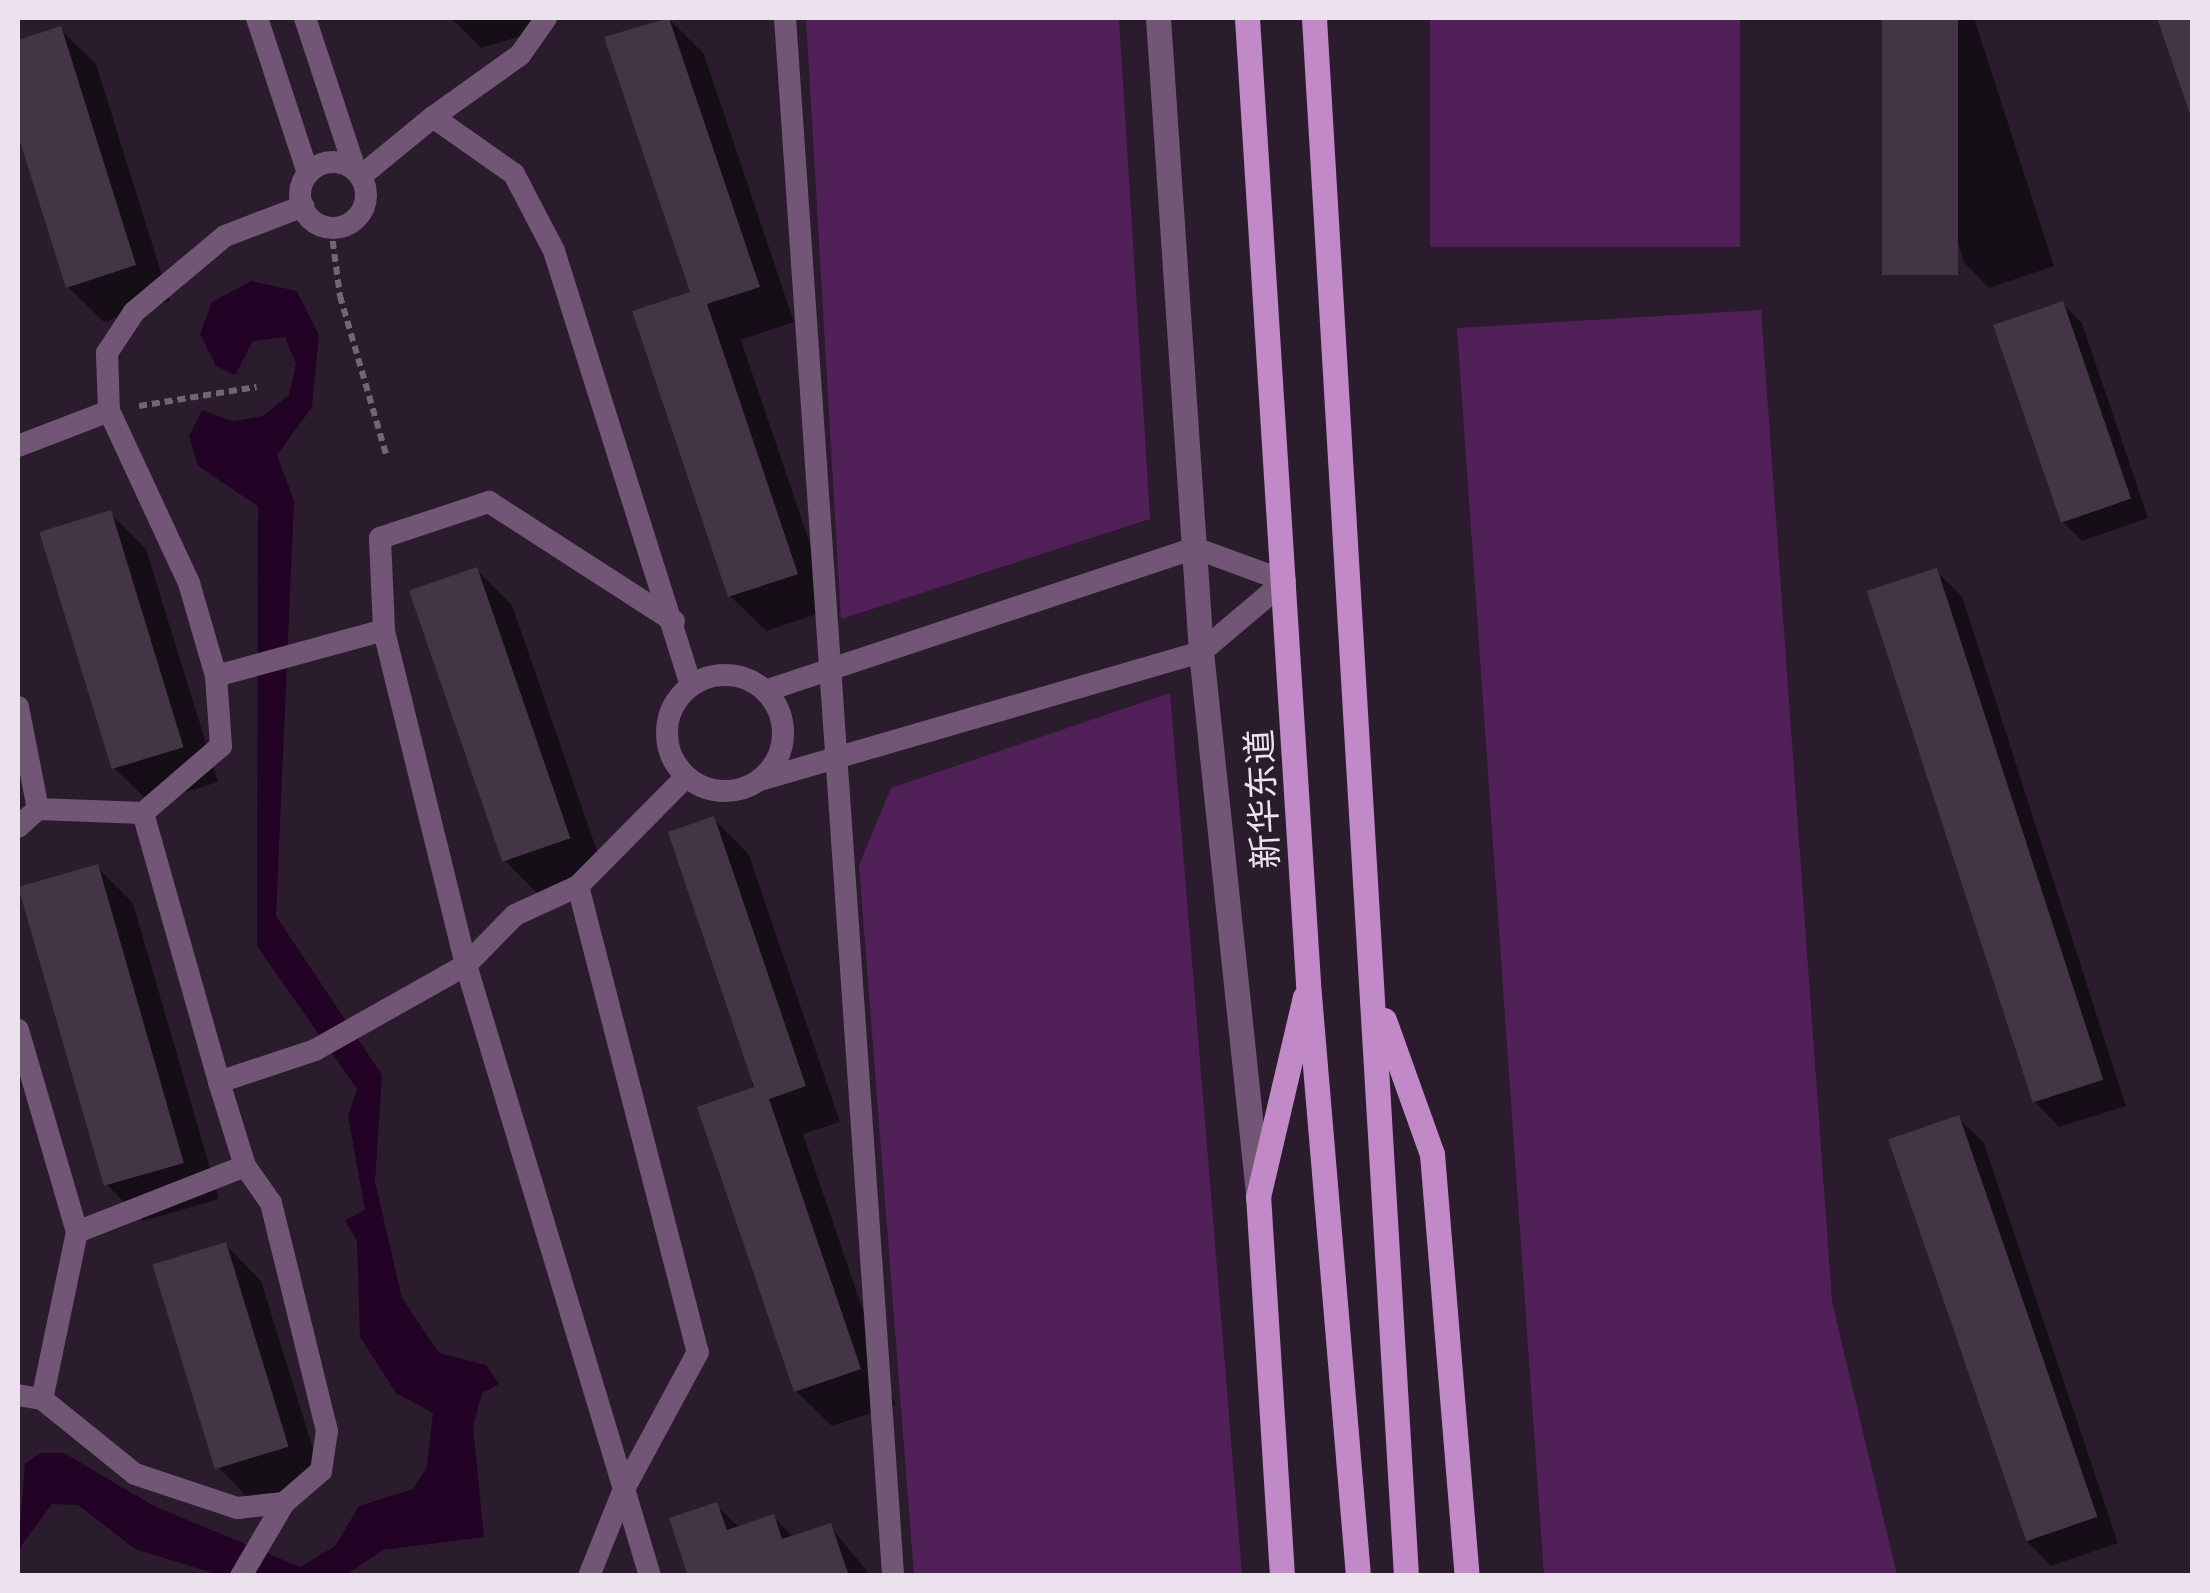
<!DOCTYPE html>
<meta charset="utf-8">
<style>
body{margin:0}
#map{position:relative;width:2210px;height:1593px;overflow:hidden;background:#2a1c2c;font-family:"Libre Baskerville","Noto Sans SC",serif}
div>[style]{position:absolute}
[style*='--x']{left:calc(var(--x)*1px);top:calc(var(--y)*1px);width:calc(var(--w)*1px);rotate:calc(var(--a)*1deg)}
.green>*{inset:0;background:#522059;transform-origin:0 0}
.water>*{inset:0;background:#220326}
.shadow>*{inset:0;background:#0007}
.building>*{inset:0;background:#443546;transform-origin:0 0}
.path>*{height:6px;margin-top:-3px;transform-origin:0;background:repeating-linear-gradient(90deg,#726674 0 8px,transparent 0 13px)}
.service>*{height:22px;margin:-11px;padding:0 11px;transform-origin:11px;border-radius:11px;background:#715675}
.service>.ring{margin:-11px;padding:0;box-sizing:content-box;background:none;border:22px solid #715675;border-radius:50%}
.minor>*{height:25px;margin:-12.5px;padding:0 12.5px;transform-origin:12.5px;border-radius:12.5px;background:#715675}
.primary>*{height:25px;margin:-12.5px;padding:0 12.5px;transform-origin:12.5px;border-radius:12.5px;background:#c289c9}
span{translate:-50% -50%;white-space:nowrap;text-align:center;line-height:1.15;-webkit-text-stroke:9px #2a1c2c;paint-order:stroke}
.street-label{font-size:35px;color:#ece2ed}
.frame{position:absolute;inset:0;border:20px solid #ece2ed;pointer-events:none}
</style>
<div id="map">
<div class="green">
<i style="clip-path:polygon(806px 18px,1119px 18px,1150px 519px,841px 619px)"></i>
<i style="left:1430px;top:18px;width:310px;height:229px"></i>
<i style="clip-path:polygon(1761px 310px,1832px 1302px,1897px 1575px,1544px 1575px,1457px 328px)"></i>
<i style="clip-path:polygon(1170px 693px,1242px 1575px,914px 1575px,859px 865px,891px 788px)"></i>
</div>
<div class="water">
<i style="clip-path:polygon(251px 281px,297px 291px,319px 335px,312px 407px,277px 455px,294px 501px,276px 916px,382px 1075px,375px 1182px,402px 1298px,439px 1353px,486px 1365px,499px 1384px,482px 1393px,473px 1427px,484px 1537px,383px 1550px,346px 1575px,219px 1575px,135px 1549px,78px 1505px,52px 1504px,18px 1550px,25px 1464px,40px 1453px,64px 1453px,154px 1506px,300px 1567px,335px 1546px,359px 1506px,413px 1489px,427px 1467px,433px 1413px,396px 1393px,360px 1337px,357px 1241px,345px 1220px,365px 1210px,348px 1116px,357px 1089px,257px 946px,258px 506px,198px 466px,189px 436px,202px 410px,232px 421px,263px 416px,289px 395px,296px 364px,285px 337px,253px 341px,235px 375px,216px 366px,200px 334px,212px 302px)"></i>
</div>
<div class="shadow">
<i style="clip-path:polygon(451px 18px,546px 18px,549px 28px,481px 48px)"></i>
<i style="clip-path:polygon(668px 18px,704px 54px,794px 322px,741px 340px,832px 609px,766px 631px,730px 596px)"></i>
<i style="clip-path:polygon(1885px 18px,1974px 18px,2054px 266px,1989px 288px,1964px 262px)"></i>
<i style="clip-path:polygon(2160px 18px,2192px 18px,2192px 114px)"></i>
<i style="clip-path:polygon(60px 29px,96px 64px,170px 301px,104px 322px,68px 287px,18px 127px,18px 42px)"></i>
<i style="clip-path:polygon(2063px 304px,2082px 323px,2148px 518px,2082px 541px,2062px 521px)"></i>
<i style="clip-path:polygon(110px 513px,146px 549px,218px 782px,150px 803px,114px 768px)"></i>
<i style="clip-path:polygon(477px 570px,512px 605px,605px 874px,540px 896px,505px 861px)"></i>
<i style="clip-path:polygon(1936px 571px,1962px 596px,2126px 1106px,2059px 1127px,2034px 1101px)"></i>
<i style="clip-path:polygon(714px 819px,749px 855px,840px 1122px,803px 1134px,895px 1405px,832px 1426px,796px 1391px)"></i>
<i style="clip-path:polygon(97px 867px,133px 903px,219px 1199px,143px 1221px,107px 1185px)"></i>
<i style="clip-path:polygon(1958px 1118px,1984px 1143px,2118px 1543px,2051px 1566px,2026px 1540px)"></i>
<i style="clip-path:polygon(226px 1245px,261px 1281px,323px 1481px,255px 1505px,220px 1469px)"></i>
<i style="clip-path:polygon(716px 1505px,740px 1528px,774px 1517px,794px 1538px,830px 1526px,871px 1576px,691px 1576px)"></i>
</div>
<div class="building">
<i style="clip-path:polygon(669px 18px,760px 287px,707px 304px,798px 574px,728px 597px,632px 311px,690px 292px,604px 37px)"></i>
<i style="left:1882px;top:18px;width:76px;height:257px"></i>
<i style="clip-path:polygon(2157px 18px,2192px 18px,2192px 120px)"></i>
<i style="clip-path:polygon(61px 26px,136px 265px,66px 288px,18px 135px,18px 40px)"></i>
<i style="left:2063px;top:301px;width:209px;height:74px;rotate:71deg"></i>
<i style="left:111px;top:510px;width:248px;height:75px;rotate:73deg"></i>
<i style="left:477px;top:567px;width:287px;height:72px;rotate:71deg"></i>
<i style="left:1937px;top:568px;width:538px;height:74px;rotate:72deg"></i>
<i style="clip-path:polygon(714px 816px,806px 1086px,769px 1099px,861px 1369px,794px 1392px,697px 1107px,754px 1087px,668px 832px)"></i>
<i style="left:98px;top:864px;width:311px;height:83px;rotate:74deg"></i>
<i style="left:1959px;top:1115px;width:425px;height:75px;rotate:71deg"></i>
<i style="left:226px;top:1242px;width:214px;height:77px;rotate:73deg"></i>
<i style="clip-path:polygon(717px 1502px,727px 1530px,774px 1514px,782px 1539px,831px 1523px,849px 1576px,688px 1576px,669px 1518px)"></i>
</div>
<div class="path">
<i style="--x:331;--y:228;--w:69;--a:82.5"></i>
<i style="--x:340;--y:296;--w:165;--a:73.8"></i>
<i style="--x:139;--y:406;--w:119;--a:-9.2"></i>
</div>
<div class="service">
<i style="--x:257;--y:18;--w:163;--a:71.8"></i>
<i style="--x:305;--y:18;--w:159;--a:71.7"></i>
<i style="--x:546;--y:18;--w:45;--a:125.1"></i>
<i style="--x:520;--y:55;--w:107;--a:144.5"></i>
<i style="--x:433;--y:117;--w:99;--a:35.1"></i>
<i style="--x:514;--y:174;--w:87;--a:62.5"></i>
<i style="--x:554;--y:251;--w:456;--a:72.5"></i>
<i style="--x:785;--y:18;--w:1562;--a:86.03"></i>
<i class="ring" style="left:300px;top:162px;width:44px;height:44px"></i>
<i style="--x:361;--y:176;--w:93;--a:-39.3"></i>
<i style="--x:18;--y:446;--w:97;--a:-21"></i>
<i class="ring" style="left:667px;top:675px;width:94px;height:94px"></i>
<i style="--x:216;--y:676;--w:174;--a:-15.3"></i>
<i style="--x:18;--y:707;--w:104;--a:78.9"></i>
<i style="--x:760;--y:780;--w:459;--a:-16.2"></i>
<i style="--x:1201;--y:652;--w:110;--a:-40.2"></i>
<i style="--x:1285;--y:581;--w:96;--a:-159.9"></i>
<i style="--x:1195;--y:548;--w:452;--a:161.6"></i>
<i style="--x:143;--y:813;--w:280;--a:74.2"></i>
<i style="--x:18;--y:827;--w:27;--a:-42"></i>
<i style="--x:38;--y:809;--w:105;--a:2.2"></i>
<i style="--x:143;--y:813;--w:103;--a:-40.7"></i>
<i style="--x:221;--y:746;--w:70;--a:-94.1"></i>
<i style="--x:216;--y:676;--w:97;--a:-106.2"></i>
<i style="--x:189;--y:583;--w:190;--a:-114.9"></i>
<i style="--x:109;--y:411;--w:58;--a:-92"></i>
<i style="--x:107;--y:353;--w:49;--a:-56.6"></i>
<i style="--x:134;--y:312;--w:119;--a:-39.9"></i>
<i style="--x:225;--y:236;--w:84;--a:-21"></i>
<i style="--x:578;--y:886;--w:481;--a:75.6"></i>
<i style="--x:698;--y:1352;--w:156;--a:118.4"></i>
<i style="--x:624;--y:1489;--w:91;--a:73.4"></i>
<i style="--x:18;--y:1030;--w:210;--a:73.7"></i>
<i style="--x:77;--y:1232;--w:171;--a:101.8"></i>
<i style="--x:42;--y:1399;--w:24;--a:-171"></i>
<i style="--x:77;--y:1232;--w:180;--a:-21.4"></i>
<i style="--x:42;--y:1399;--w:119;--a:38.9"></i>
<i style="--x:135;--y:1474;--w:108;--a:18.4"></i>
<i style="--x:237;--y:1508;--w:47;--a:-6.1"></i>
<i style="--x:241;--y:1576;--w:85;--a:-59.5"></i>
<i style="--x:284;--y:1503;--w:49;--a:-40.9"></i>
<i style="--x:321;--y:1471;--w:40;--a:-81.5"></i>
<i style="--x:327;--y:1431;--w:235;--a:-103.8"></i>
<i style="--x:271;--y:1203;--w:45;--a:-125.1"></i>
<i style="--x:245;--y:1166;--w:88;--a:-107.2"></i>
<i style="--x:219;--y:1082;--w:101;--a:-18.4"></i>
<i style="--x:315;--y:1050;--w:173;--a:-29.4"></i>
<i style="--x:466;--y:965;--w:70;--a:-45.6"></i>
<i style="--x:515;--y:915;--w:69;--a:-24.7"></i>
<i style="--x:578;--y:886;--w:153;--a:-45.3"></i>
<i style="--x:589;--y:1576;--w:94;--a:-68.1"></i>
<i style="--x:624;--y:1489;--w:547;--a:-106.78"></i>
<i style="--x:466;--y:965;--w:345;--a:-103.8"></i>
<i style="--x:384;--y:630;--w:92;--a:-92.5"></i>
<i style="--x:380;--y:538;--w:115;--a:-18.3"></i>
<i style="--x:489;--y:502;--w:220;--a:32.8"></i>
</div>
<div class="minor">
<i style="--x:1158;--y:18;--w:635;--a:86.12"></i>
<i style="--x:1201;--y:652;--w:544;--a:83.99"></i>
</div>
<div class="primary">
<i style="--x:1247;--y:18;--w:967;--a:86.38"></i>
<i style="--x:1308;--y:983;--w:595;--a:85.18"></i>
<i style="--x:1314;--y:18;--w:1561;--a:86.62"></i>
<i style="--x:1384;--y:1020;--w:142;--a:70.3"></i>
<i style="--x:1432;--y:1154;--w:423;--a:85.3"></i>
<i style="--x:1282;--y:1576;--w:380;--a:-93.6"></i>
<i style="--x:1258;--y:1197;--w:205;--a:-76.8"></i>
</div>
<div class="street-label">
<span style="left:1263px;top:799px;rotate:-93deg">新华东道</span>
</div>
<div class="frame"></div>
</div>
